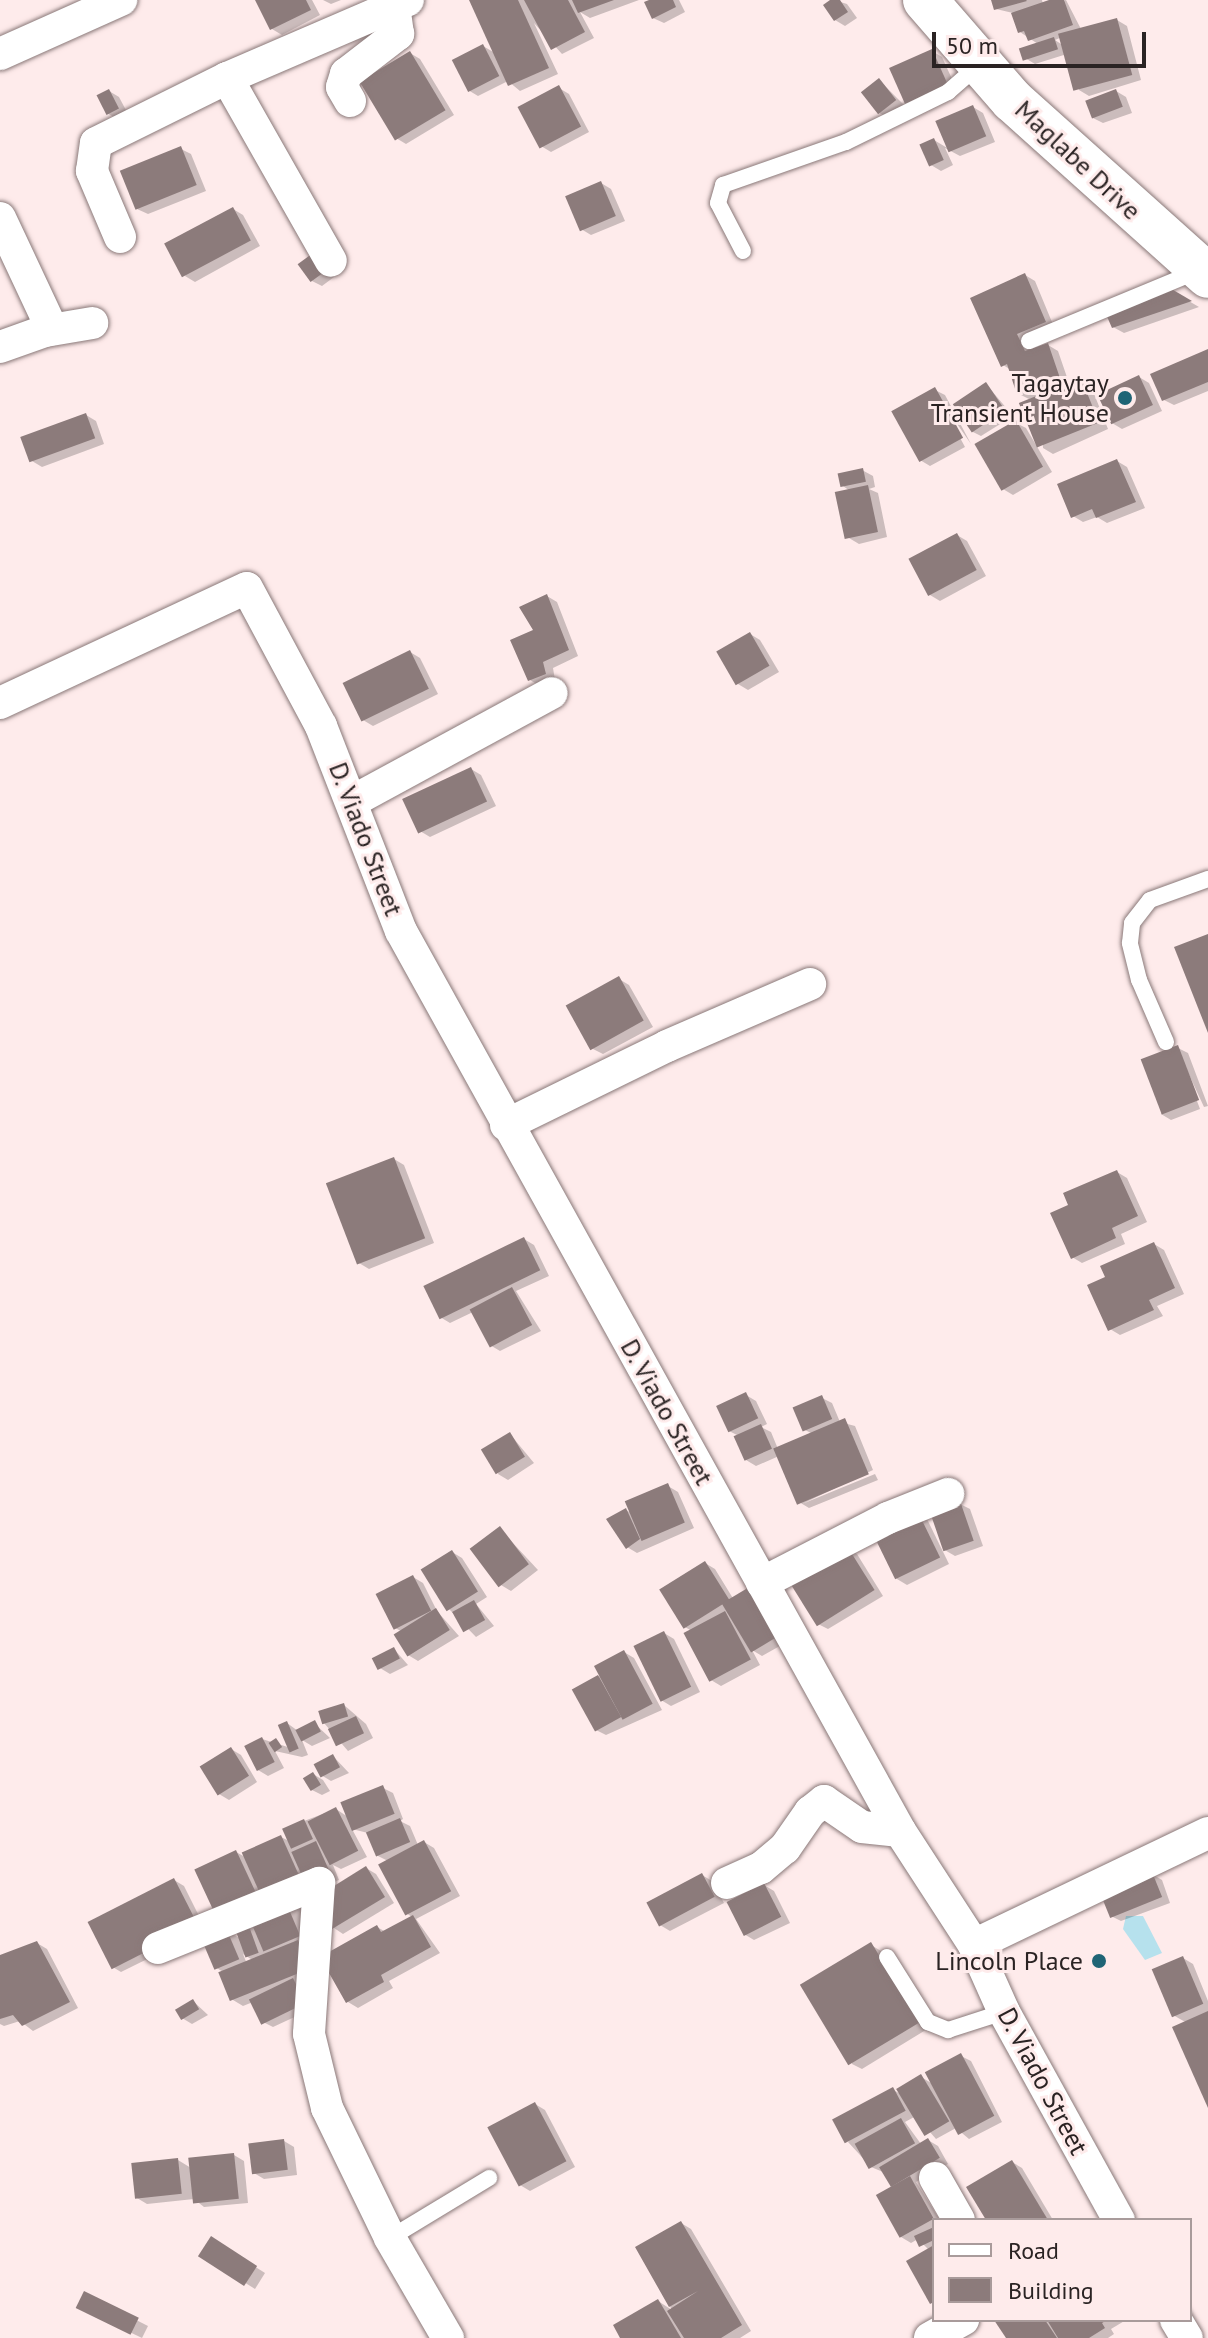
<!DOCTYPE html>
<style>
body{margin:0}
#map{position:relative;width:1208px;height:2338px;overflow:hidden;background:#feebeb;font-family:"PT Sans",sans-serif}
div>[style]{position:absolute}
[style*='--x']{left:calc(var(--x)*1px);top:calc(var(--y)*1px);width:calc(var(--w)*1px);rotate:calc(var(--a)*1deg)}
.water>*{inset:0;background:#b6e1ed}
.shadow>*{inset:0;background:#0003}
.building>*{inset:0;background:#8c7b7b;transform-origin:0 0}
.roads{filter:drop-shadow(0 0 2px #897878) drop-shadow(0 0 2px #897878)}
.service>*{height:16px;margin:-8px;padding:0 8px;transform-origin:8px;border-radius:8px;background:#fff}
.minor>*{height:32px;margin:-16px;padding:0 16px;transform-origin:16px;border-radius:16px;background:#fff}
.secondary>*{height:44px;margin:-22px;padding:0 22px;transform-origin:22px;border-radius:22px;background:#fff}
.dots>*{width:22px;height:22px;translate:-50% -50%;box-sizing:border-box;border:4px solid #feebeb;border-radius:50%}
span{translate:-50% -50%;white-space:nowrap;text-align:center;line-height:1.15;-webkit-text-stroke:6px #feebeb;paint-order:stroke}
.street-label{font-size:26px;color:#2a2323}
.poi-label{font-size:26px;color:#2a2323}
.right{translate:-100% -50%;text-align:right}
.legend{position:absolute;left:932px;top:2218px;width:260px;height:104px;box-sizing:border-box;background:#feebeb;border:2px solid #a99b9b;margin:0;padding:10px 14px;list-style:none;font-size:24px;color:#2a2323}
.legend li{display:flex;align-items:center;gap:16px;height:40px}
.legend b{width:40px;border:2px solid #a99b9b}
.scale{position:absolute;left:932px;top:32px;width:214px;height:36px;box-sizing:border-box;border:4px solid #2a2323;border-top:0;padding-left:10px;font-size:24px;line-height:28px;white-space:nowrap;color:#2a2323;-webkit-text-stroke:6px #feebeb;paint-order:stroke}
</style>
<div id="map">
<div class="water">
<i style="clip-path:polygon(1126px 1916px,1143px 1916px,1162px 1953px,1145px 1960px,1123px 1929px)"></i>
</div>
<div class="shadow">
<i style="clip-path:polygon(257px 0,312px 0,320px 15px,282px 35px,272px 29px)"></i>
<i style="clip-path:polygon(323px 0,341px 0,331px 4px)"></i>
<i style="clip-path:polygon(471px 0,639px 0,590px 18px,580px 12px,594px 38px,562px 54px,534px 23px,558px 74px,520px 91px,508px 81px,478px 96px,468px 90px,483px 46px,495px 53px)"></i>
<i style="clip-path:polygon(653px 0,679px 0,685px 12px,664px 23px,653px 18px)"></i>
<i style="clip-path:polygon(834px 0,847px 4px,857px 18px,845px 26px,835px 20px)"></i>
<i style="clip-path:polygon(evenodd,994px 0,1042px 0,1043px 4px,1066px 0,1082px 31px,1117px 20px,1127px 26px,1141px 80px,1089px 96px,1079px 90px,1067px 54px,1035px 64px,1025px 58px,1038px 44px,1020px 32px,1013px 13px,996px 9px,994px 0,1062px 37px,1064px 46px,1055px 40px,1062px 37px)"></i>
<i style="clip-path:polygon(932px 51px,942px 57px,957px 90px,916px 108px,906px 102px)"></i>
<i style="clip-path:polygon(410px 53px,420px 59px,454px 115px,406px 144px,396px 138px)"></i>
<i style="clip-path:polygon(880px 81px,905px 106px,889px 118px,879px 113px)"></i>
<i style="clip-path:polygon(559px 88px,569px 94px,589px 132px,551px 152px,541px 146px)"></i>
<i style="clip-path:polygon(109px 91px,119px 97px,128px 114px,117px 119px,107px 113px)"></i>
<i style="clip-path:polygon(1116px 91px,1126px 97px,1132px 113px,1103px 123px,1093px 118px)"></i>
<i style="clip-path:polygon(973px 107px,983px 113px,995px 142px,960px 156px,945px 148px,953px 165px,941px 171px,931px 165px,934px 140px,949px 149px)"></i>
<i style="clip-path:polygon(181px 149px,191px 154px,206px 191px,148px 214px,137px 209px)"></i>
<i style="clip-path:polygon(601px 183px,611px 189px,625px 221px,591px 235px,581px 229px)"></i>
<i style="clip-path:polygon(233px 209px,243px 215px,260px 246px,195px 282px,185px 276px)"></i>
<i style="clip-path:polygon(323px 261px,334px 277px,322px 286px,312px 281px)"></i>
<i style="clip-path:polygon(1025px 275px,1035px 281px,1054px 327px,1026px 340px,1031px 351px,1048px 345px,1058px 351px,1070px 386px,1081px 381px,1091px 386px,1108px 429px,1053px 454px,1043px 448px,1040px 396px,1029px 399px,1019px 394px,1011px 370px,1003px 365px)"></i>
<i style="clip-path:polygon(1163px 286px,1199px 307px,1124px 333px,1113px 327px)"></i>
<i style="clip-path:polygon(1208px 351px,1208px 391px,1174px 405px,1164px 400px)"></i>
<i style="clip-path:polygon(1139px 377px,1149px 383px,1162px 411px,1122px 429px,1112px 423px)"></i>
<i style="clip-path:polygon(986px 384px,1013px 416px,981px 436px,971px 431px)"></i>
<i style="clip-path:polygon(935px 390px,945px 395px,971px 444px,937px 395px,965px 447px,930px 466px,920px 460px)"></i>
<i style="clip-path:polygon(86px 415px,96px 421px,104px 444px,42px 467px,32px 461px)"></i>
<i style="clip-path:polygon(1016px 423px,1026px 428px,1052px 472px,1013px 495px,1003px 489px)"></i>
<i style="clip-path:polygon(1117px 461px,1127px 467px,1145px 508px,1107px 523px,1097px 517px,1083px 522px,1073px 516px)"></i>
<i style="clip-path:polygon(862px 470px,873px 476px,875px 487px,869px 489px,878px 493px,887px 537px,859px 544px,849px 538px,850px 491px,843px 486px)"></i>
<i style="clip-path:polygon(957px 535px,967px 541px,986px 576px,940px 601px,930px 595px)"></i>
<i style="clip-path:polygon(547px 596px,557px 602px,578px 656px,553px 668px,555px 680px,540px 686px,530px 680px)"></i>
<i style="clip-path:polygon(750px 634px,760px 640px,779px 672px,748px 690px,738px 684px)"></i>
<i style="clip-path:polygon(410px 652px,420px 658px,438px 694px,373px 726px,363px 720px)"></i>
<i style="clip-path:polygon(471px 769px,481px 775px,496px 806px,430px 837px,420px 831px)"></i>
<i style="clip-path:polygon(619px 979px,629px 985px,653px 1027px,603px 1054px,593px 1049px)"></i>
<i style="clip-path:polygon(1178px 1048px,1188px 1053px,1208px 1106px,1204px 1107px,1179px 1053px,1200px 1109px,1171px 1120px,1161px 1114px)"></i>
<i style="clip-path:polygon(394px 1159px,404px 1165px,434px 1243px,369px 1269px,359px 1263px)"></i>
<i style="clip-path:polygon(1117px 1172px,1127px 1178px,1147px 1222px,1121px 1234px,1125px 1244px,1082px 1263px,1072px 1257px,1071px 1206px)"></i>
<i style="clip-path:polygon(524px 1239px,534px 1245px,549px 1276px,516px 1291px,541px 1331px,500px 1351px,490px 1345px,473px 1312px,450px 1323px,440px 1317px)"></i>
<i style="clip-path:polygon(1154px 1244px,1164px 1250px,1184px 1294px,1157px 1306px,1163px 1316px,1120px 1335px,1110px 1329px,1108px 1278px)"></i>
<i style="clip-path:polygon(746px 1395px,756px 1401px,767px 1424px,761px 1427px,771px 1432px,778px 1449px,813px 1434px,805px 1430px,822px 1398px,832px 1403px,840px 1422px,855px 1426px,873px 1470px,802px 1504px,875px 1474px,878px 1480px,809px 1508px,799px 1502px,779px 1456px,756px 1466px,746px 1460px,739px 1436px,729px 1431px)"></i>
<i style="clip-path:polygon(510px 1434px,534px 1463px,508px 1480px,498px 1474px)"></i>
<i style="clip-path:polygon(668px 1486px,678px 1492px,694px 1528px,637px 1553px,627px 1547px,626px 1510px,633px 1514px)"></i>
<i style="clip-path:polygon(960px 1504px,970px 1509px,983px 1546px,955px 1556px,943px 1549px)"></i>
<i style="clip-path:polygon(926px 1517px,949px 1564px,907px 1585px,897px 1579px,874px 1531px)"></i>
<i style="clip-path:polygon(500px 1529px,538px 1570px,511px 1591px,501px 1585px)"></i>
<i style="clip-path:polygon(847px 1549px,857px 1554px,883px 1596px,828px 1629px,818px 1624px)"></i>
<i style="clip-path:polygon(452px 1552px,462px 1558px,487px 1597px,476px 1604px,494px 1626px,476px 1637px,449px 1609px)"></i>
<i style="clip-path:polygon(705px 1563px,715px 1569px,734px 1600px,794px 1638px,762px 1656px,752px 1650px,760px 1665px,721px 1686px,711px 1680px,692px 1631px,683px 1626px)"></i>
<i style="clip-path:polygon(413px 1577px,423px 1583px,437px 1611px,459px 1636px,418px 1661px,408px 1655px,403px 1632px,393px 1627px)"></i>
<i style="clip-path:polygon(664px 1633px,674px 1639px,700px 1692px,671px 1706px,661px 1700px)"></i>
<i style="clip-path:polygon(394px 1649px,408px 1665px,390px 1674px,380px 1668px)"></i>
<i style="clip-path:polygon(624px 1652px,634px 1658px,662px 1710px,606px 1735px,596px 1730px,574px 1689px,602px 1675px)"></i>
<i style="clip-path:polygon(344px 1705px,366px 1724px,373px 1738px,348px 1751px,324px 1723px)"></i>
<i style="clip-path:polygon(287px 1723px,298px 1731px,314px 1723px,330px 1738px,312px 1746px,302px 1740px,308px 1755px,302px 1757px,275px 1751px,284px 1768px,268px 1776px,258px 1770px,262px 1739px,291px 1748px)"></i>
<i style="clip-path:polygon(231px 1749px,241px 1755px,257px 1782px,229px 1800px,219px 1794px)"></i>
<i style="clip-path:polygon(333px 1756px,349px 1773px,331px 1781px,321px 1775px)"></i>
<i style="clip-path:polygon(313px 1774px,323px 1780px,330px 1791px,322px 1795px,312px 1790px)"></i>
<i style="clip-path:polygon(evenodd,383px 1788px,393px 1793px,403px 1819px,400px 1821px,410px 1826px,418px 1845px,424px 1842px,434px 1848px,460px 1896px,416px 1919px,440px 1953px,389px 1981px,393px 1988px,358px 2008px,348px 2002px,377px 1927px,386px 1932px,412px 1917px,406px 1913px,388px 1861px,378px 1856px,368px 1833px,352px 1829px,367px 1857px,341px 1869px,333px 1865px,339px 1880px,318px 1889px,314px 2008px,273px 2027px,263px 2022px,253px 2002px,243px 2006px,233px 2000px,225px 1973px,215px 1967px,226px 1930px,241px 1939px,236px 1852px,247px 1858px,281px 1837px,291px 1842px,304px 1821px,336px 1809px,348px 1817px,383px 1788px,243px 1954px,254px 1961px,247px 1964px,243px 1954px)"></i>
<i style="clip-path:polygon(366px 1868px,376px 1874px,394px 1903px,343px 1934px,334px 1928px,336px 1887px)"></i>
<i style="clip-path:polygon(1152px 1874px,1162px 1880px,1170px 1903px,1121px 1921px,1111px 1916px)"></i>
<i style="clip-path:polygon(702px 1875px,712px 1881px,724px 1903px,670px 1931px,660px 1925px)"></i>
<i style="clip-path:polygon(174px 1880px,184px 1886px,206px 1930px,121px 1972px,111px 1966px)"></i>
<i style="clip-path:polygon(764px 1885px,774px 1891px,790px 1923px,754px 1940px,744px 1934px)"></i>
<i style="clip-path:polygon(37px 1943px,47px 1949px,78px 2008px,33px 2031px,20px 2021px,4px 2026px,0 2024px,0 1957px)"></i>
<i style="clip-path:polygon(871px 1945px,881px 1951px,929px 2028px,862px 2069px,852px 2064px)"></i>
<i style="clip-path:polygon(1183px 1958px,1193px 1964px,1208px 2001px,1208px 2103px,1187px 2023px,1173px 2015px)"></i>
<i style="clip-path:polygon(193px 2001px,208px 2015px,192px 2024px,182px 2018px)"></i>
<i style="clip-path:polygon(961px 2056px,971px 2061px,1002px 2122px,969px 2139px,956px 2128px,936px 2139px,916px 2116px,905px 2122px,921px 2144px,928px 2140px,938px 2146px,948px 2164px,916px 2182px,940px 2220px,934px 2220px,934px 2304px,929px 2250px,918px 2239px,911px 2243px,901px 2237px,893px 2188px,883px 2172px,871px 2167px,848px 2142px,893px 2090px,903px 2095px,921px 2077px,933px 2084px)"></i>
<i style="clip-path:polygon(535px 2104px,545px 2110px,575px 2167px,530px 2191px,520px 2185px)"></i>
<i style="clip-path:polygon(284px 2141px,294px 2147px,297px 2175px,264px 2179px,254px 2173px)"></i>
<i style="clip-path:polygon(234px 2155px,244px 2161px,248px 2203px,204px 2207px,194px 2199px,147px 2204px,137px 2198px,178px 2160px,191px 2168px)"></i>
<i style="clip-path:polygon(1012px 2162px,1022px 2168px,1053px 2220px,989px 2220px)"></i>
<i style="clip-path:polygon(681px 2223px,691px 2229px,751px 2331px,740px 2338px,623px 2338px,658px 2301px,672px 2310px,638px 2248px)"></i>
<i style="clip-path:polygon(221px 2245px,265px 2273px,255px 2289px,201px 2255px)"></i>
<i style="clip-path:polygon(85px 2294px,148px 2326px,142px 2338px,88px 2312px)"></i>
<i style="clip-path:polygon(996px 2320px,1126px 2320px,1111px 2329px,1114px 2334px,1108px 2338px,1008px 2338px)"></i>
</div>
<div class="building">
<i style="clip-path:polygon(255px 0,306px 0,311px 10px,270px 30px)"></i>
<i style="clip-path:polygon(469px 0,518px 0,549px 68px,508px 86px)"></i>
<i style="clip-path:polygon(524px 0,568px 0,585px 32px,551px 50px)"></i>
<i style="clip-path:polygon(572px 0,614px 0,578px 13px)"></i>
<i style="clip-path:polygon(649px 0,673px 0,676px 7px,652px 19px,644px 2px)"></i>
<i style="clip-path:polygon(830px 0,840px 0,848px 12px,834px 21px,823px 5px)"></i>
<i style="clip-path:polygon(991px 0,1026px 0,1027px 1px,994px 10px)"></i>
<i style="clip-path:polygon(1049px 0,1064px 0,1073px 25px,1028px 41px,1024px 31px,1018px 33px,1011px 13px)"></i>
<i style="left:1117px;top:18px;width:59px;height:61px;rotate:75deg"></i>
<i style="left:1054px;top:37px;width:13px;height:37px;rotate:72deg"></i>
<i style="left:483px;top:44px;width:36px;height:35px;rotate:63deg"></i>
<i style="left:932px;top:49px;width:39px;height:47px;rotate:66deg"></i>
<i style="left:410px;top:51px;width:69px;height:59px;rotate:59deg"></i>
<i style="left:879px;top:78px;width:28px;height:23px;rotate:52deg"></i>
<i style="left:559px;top:85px;width:47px;height:47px;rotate:62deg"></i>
<i style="left:109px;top:89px;width:22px;height:14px;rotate:63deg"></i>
<i style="left:1116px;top:89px;width:19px;height:33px;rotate:69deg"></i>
<i style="left:973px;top:105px;width:34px;height:41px;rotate:67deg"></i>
<i style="left:934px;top:138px;width:24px;height:16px;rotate:66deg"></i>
<i style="left:181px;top:146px;width:42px;height:66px;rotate:68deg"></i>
<i style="left:601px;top:181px;width:38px;height:39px;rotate:67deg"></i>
<i style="left:233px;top:207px;width:38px;height:78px;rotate:62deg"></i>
<i style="left:313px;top:253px;width:22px;height:19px;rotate:54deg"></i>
<i style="clip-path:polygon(1025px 273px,1046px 322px,1017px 334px,1025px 351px,1048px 343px,1061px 381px,1017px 395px,1007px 364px,1001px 367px,970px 298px)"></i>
<i style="clip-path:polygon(1163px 284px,1192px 301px,1112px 328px,1102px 305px)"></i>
<i style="clip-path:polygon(1208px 349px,1208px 382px,1162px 401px,1150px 374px)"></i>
<i style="left:1139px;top:375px;width:33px;height:46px;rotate:65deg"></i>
<i style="left:1081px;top:378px;width:48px;height:67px;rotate:68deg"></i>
<i style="left:986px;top:382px;width:34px;height:40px;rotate:56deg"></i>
<i style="left:935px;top:387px;width:58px;height:50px;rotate:61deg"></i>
<i style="left:86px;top:413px;width:27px;height:70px;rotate:70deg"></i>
<i style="left:1016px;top:420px;width:54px;height:48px;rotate:60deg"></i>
<i style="clip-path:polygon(1117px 459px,1136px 502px,1096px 518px,1092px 509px,1071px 518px,1057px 484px)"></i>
<i style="left:863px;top:468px;width:14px;height:26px;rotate:78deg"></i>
<i style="left:868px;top:485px;width:48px;height:34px;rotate:78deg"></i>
<i style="left:957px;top:533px;width:42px;height:55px;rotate:62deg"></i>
<i style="clip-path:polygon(547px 594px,569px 650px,543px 662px,546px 674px,528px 681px,510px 640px,533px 630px,519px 607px)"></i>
<i style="left:750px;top:632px;width:39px;height:39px;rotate:60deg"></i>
<i style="left:410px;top:650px;width:43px;height:75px;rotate:64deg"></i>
<i style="left:471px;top:767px;width:38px;height:76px;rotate:65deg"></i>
<i style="clip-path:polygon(1208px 934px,1208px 1033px,1174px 947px)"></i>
<i style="left:619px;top:976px;width:51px;height:61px;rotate:61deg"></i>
<i style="left:1178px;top:1045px;width:59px;height:40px;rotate:69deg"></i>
<i style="left:394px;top:1157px;width:87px;height:73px;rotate:69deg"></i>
<i style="clip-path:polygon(1117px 1170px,1138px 1216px,1112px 1228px,1116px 1238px,1071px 1259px,1050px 1213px,1068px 1205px,1063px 1193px)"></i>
<i style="left:524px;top:1237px;width:37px;height:112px;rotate:64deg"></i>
<i style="clip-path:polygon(1154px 1242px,1175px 1288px,1149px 1300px,1154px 1310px,1108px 1331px,1087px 1285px,1105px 1277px,1100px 1266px)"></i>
<i style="left:512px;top:1287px;width:43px;height:48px;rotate:62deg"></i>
<i style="left:746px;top:1392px;width:29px;height:33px;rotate:65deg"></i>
<i style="left:822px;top:1395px;width:26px;height:32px;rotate:67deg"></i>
<i style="left:845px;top:1418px;width:61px;height:78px;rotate:67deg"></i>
<i style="left:761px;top:1424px;width:27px;height:30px;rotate:66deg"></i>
<i style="left:510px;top:1432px;width:29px;height:34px;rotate:59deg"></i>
<i style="left:668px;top:1483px;width:43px;height:47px;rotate:67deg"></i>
<i style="left:960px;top:1501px;width:42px;height:32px;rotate:71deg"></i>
<i style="clip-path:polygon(626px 1508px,640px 1539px,626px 1549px,606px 1519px)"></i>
<i style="left:916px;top:1508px;width:55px;height:50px;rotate:64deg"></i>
<i style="left:500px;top:1526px;width:48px;height:38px;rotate:53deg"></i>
<i style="left:847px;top:1546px;width:52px;height:68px;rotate:58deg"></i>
<i style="left:452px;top:1550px;width:49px;height:37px;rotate:58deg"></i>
<i style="left:705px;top:1561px;width:46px;height:54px;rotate:58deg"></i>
<i style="left:413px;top:1575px;width:40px;height:42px;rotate:63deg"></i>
<i style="left:756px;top:1583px;width:57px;height:40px;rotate:59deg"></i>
<i style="left:474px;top:1600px;width:23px;height:25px;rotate:61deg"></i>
<i style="left:436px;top:1608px;width:26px;height:50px;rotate:58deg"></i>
<i style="left:725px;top:1611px;width:55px;height:47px;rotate:62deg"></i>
<i style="left:664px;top:1631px;width:62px;height:34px;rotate:64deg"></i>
<i style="left:394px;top:1647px;width:13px;height:25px;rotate:63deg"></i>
<i style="left:624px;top:1650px;width:61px;height:34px;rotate:62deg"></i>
<i style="left:598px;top:1675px;width:48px;height:30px;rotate:61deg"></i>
<i style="left:344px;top:1703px;width:14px;height:27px;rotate:73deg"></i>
<i style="left:356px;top:1716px;width:19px;height:31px;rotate:65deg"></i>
<i style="left:315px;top:1720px;width:13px;height:22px;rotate:63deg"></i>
<i style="left:287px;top:1721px;width:30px;height:10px;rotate:67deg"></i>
<i style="left:262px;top:1737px;width:28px;height:20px;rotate:63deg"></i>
<i style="left:276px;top:1738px;width:11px;height:9px;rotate:56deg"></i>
<i style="left:231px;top:1747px;width:34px;height:37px;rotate:58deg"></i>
<i style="left:333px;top:1754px;width:15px;height:22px;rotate:62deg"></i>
<i style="left:313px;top:1772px;width:15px;height:12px;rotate:58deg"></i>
<i style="left:383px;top:1785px;width:31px;height:46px;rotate:68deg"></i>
<i style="left:336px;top:1807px;width:49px;height:32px;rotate:63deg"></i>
<i style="left:400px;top:1818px;width:26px;height:37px;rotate:67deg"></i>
<i style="left:304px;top:1819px;width:22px;height:24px;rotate:66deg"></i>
<i style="left:281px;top:1835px;width:54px;height:43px;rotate:66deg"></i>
<i style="left:424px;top:1840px;width:58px;height:52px;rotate:62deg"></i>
<i style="left:316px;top:1841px;width:36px;height:27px;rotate:66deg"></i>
<i style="left:236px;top:1850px;width:56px;height:46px;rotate:65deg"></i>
<i style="clip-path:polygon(366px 1866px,385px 1897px,332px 1929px,334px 1886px)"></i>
<i style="left:1152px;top:1872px;width:27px;height:56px;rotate:68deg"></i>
<i style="left:702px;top:1873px;width:27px;height:63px;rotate:62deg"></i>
<i style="left:174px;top:1878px;width:53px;height:97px;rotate:63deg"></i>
<i style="left:764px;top:1883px;width:38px;height:42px;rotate:63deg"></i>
<i style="left:285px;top:1900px;width:39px;height:40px;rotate:67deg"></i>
<i style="clip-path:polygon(413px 1915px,431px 1947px,381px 1975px,384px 1982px,346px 2003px,320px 1957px,377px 1925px,381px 1932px)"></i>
<i style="left:246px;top:1918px;width:37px;height:14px;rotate:70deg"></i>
<i style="left:226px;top:1928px;width:34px;height:27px;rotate:67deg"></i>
<i style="left:298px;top:1940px;width:31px;height:86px;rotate:68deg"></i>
<i style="clip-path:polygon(37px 1941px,70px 2002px,22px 2026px,13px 2015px,0 2019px,0 1955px)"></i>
<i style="left:871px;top:1942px;width:94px;height:83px;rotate:59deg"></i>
<i style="left:1183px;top:1956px;width:52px;height:34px;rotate:67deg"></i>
<i style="left:293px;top:1978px;width:28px;height:49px;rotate:64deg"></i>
<i style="left:193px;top:1999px;width:12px;height:21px;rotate:59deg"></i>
<i style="clip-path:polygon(1208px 2011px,1208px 2108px,1172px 2027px)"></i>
<i style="left:961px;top:2053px;width:71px;height:41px;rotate:62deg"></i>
<i style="left:921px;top:2074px;width:55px;height:29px;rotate:59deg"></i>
<i style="left:893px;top:2087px;width:27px;height:69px;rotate:62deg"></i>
<i style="left:535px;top:2102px;width:67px;height:54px;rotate:62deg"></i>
<i style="left:901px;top:2118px;width:29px;height:53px;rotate:61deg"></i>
<i style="left:928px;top:2138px;width:23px;height:57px;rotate:59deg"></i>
<i style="left:284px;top:2139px;width:31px;height:36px;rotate:83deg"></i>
<i style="left:234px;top:2153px;width:46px;height:46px;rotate:84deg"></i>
<i style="left:178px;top:2158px;width:36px;height:47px;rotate:84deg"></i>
<i style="clip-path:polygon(1012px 2160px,1048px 2220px,986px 2220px,966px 2187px)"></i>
<i style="left:910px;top:2176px;width:49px;height:39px;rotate:61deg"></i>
<i style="clip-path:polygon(681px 2221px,742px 2325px,721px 2338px,684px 2338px,667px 2311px,698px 2291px,669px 2307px,635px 2247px)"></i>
<i style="clip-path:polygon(934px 2227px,934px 2240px,919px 2247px,914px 2236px)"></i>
<i style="left:211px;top:2236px;width:55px;height:24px;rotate:33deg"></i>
<i style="clip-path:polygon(934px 2245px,934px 2302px,930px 2304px,906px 2261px)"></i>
<i style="left:84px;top:2291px;width:61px;height:19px;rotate:26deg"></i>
<i style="clip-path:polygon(658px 2299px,681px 2338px,620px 2338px,613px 2325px)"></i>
<i style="clip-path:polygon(994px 2320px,1045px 2320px,1057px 2338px,1006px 2338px)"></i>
<i style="clip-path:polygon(1047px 2320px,1107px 2320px,1102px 2323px,1105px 2328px,1089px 2338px,1058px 2338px)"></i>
</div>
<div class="roads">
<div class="service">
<i style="--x:743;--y:251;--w:54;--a:-117.5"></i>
<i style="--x:718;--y:203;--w:19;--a:-74"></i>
<i style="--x:723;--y:185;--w:130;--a:-19.3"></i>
<i style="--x:846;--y:142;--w:114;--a:-26.1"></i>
<i style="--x:948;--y:92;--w:41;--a:-41.1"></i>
<i style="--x:1029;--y:341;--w:183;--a:-22.5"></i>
<i style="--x:1166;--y:1042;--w:68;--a:-113.5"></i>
<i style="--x:1139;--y:980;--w:38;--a:-104"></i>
<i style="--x:1130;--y:943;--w:20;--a:-84"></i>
<i style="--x:1132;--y:923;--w:29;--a:-52"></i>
<i style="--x:1150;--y:900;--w:62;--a:-19.9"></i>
<i style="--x:887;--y:1957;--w:77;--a:57.8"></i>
<i style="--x:928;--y:2022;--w:22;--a:22"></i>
<i style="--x:948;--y:2030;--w:59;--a:-17.8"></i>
<i style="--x:390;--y:2238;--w:116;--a:-31.2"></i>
</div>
<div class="minor">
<i style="--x:0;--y:54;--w:133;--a:-24.1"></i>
<i style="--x:227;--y:78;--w:210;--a:60.4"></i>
<i style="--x:350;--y:101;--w:16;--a:-120"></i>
<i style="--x:342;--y:87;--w:14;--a:-73"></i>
<i style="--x:346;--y:74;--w:66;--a:-37.6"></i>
<i style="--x:398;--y:34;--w:27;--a:-98"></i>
<i style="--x:0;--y:218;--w:123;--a:64.9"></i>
<i style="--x:120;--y:237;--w:72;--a:-113"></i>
<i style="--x:92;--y:171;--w:28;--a:-82"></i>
<i style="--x:96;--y:143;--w:146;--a:-26.4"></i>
<i style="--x:227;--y:78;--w:197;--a:-23.3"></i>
<i style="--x:0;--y:347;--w:48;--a:-19.6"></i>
<i style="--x:45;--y:331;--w:48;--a:-9.7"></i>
<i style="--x:0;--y:703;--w:272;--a:-25"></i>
<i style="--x:247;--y:588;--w:157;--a:61.8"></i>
<i style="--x:321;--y:726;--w:220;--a:68.7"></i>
<i style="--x:401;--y:931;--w:1029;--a:60.99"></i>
<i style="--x:900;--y:1831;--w:136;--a:57"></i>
<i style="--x:974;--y:1945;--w:73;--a:65.9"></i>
<i style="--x:1004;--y:2012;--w:238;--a:61.1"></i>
<i style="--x:353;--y:801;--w:226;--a:-28.5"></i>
<i style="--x:506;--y:1125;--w:179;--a:-26.1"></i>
<i style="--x:667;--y:1046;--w:156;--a:-23.4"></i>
<i style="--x:762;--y:1583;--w:142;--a:-27.3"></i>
<i style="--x:888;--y:1518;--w:65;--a:-21.8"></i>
<i style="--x:727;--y:1883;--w:37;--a:-24"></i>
<i style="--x:761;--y:1868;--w:31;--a:-40"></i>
<i style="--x:785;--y:1848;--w:44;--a:-55.2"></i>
<i style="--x:810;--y:1812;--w:18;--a:-38"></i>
<i style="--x:824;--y:1801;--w:46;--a:34.4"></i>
<i style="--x:862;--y:1827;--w:38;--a:6"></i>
<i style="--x:974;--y:1945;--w:259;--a:-25.6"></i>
<i style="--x:158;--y:1948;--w:174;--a:-22"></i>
<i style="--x:319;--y:1883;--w:151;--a:93.8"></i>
<i style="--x:309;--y:2034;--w:76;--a:76.3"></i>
<i style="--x:327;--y:2108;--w:144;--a:64.1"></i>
<i style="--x:390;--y:2238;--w:116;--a:59.9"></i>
<i style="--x:935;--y:2178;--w:48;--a:60.3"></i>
<i style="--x:1176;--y:2320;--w:21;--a:59"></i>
<i style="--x:930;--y:2338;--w:38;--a:-29"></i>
</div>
<div class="secondary">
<i style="--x:925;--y:0;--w:133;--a:49"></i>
<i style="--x:1012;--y:100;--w:263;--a:41.9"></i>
</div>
</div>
<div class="dots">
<i style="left:1125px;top:398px;background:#1f6475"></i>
<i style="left:1099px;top:1961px;background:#1f6475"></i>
</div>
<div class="street-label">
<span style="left:1078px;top:160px;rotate:43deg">Maglabe Drive</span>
<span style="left:366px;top:839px;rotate:69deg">D. Viado Street</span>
<span style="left:667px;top:1412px;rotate:61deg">D. Viado Street</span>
<span style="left:1043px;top:2081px;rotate:62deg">D. Viado Street</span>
</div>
<div class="poi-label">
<span class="right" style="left:1109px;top:398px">Tagaytay<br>Transient House</span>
<span class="right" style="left:1083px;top:1961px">Lincoln Place</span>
</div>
<ul class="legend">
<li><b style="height:10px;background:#fff"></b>Road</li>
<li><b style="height:22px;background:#8c7b7b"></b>Building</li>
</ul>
<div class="scale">50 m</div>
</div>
